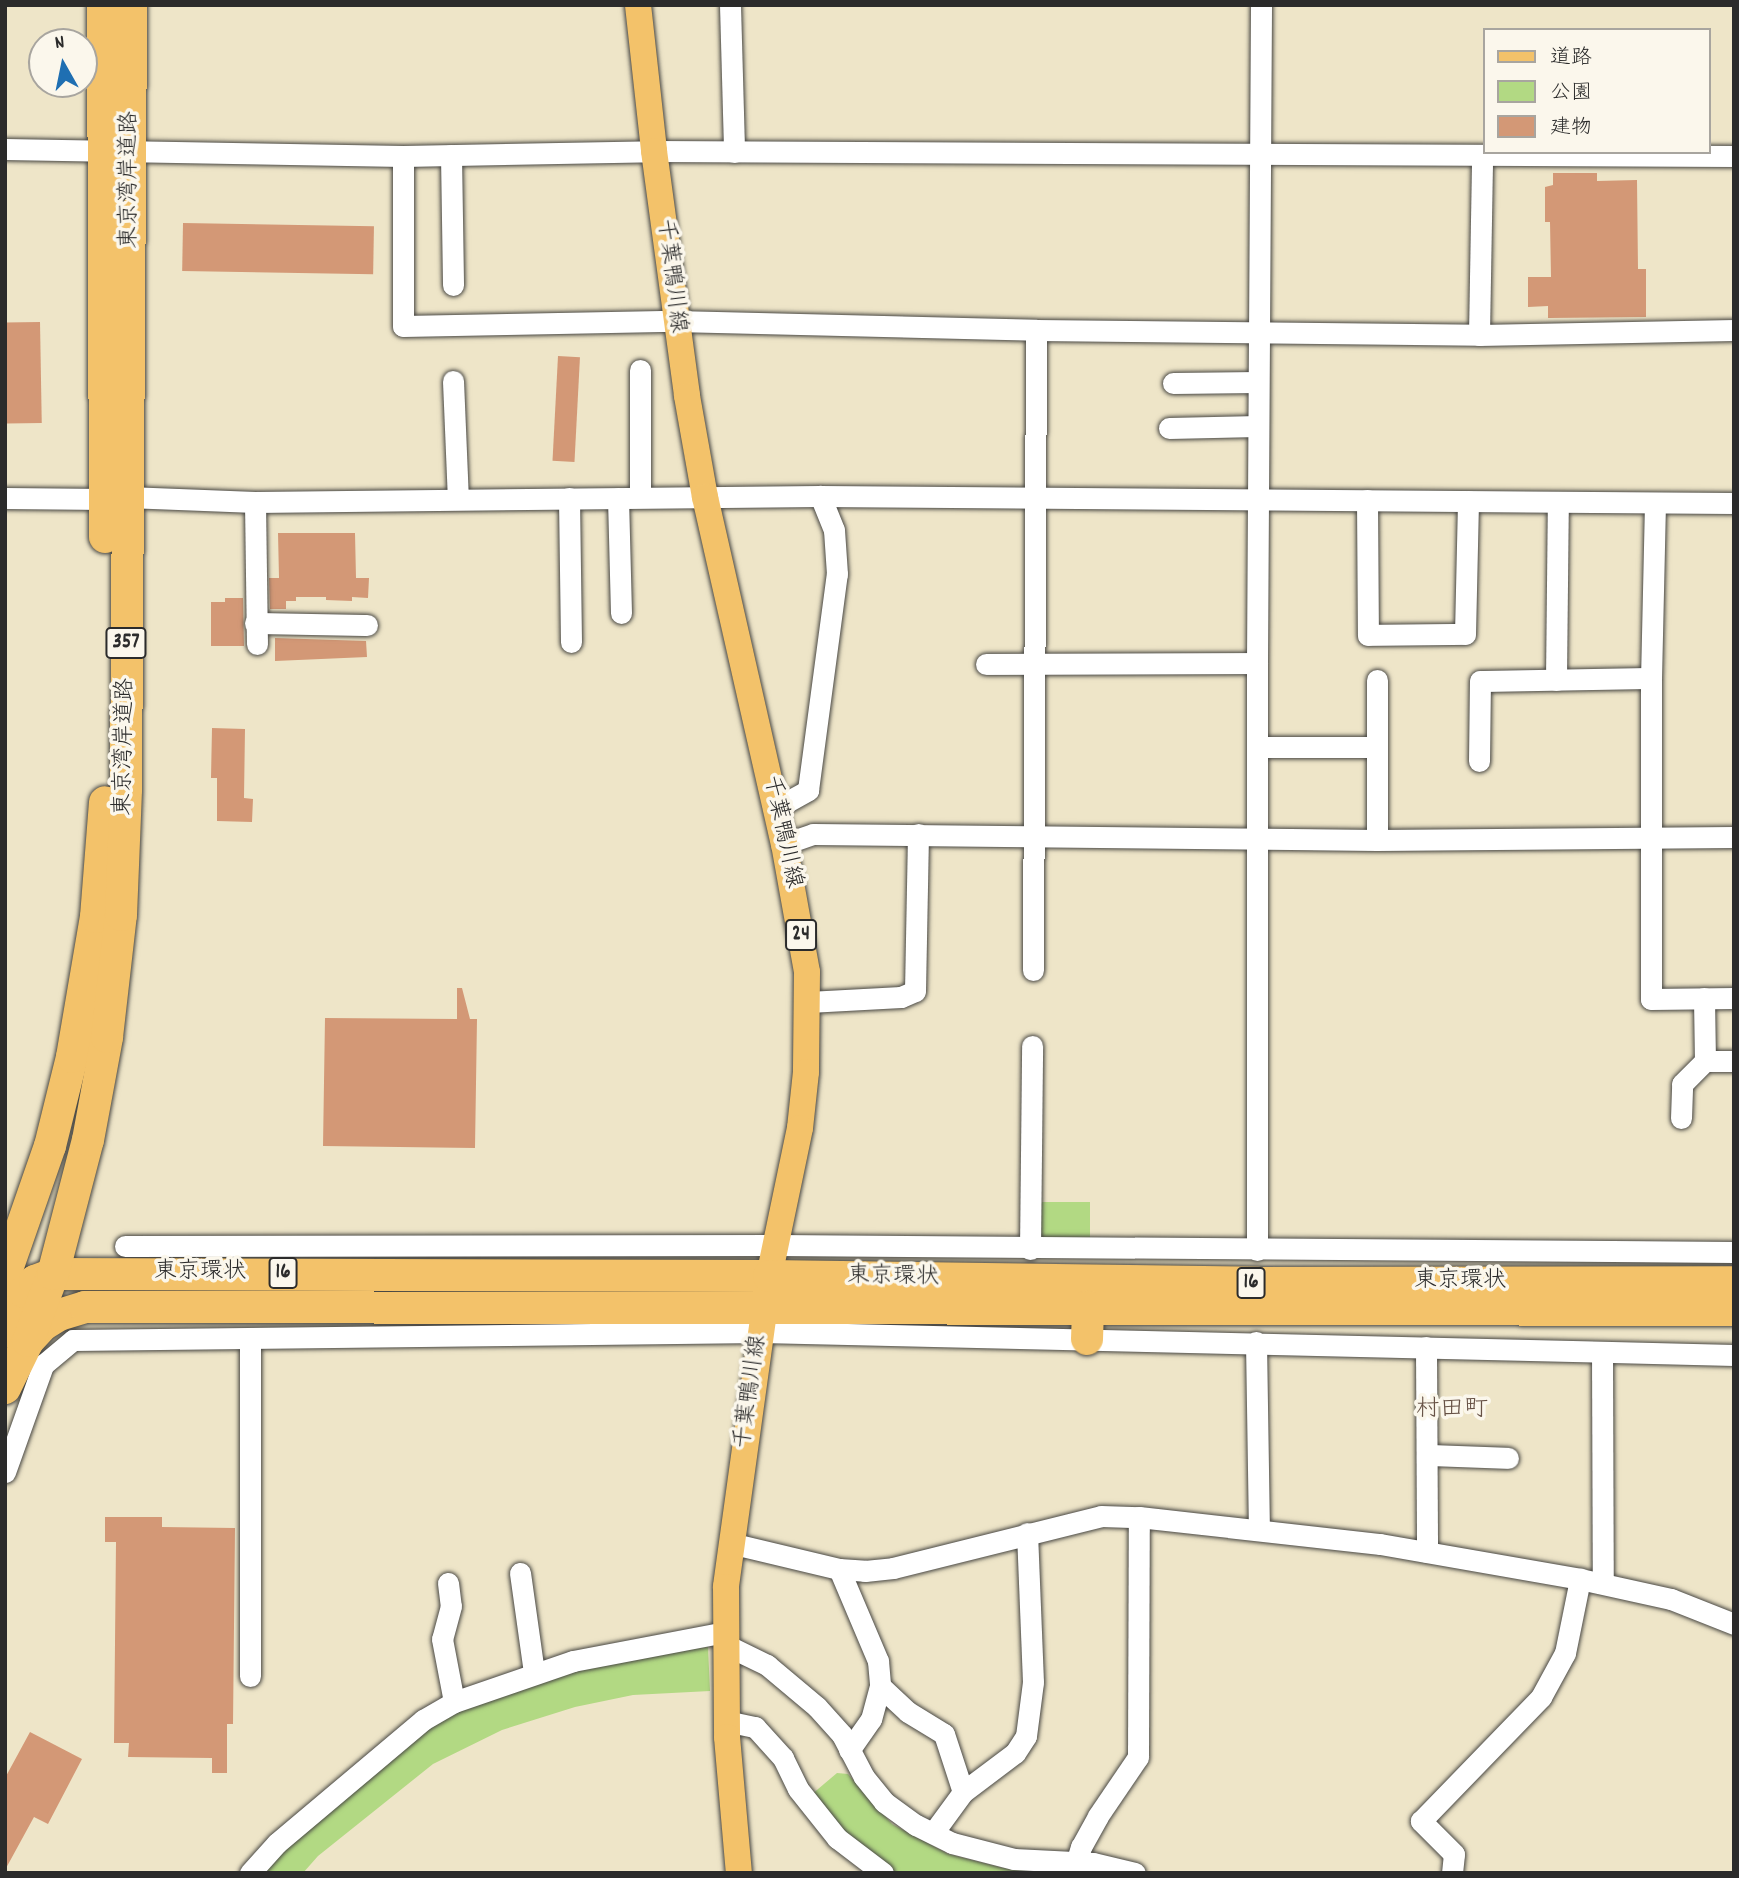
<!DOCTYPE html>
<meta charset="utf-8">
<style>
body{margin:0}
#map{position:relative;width:1739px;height:1878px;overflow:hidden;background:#eee5c8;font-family:Dekko,"Klee One",sans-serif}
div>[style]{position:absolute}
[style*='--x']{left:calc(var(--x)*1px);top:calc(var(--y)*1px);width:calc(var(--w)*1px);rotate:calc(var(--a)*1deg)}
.green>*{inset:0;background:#b2d983;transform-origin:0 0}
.building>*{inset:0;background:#d39876;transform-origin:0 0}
.roads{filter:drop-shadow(0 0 2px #484743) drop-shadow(0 0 2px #484743)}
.minor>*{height:21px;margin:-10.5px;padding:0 10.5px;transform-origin:10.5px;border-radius:10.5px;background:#fff}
.major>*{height:26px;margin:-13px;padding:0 13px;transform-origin:13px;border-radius:13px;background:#f3c26a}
.highway>*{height:32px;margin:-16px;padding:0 16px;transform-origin:16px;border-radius:16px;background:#f3c26a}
span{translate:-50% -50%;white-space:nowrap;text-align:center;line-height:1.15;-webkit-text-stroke:7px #fbf7ec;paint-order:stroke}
.shield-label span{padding:2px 5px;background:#fbf7ec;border:2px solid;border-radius:5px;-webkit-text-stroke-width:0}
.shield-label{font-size:21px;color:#2b2b2b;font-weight:700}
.street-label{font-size:23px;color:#2b2b2b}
.neighbourhood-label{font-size:24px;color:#665145}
.frame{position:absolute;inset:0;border:7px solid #2b2b2b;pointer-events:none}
.legend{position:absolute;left:1483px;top:28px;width:228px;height:126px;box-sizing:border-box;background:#fbf7ec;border:2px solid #a8a59f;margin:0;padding:9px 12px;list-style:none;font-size:21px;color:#2b2b2b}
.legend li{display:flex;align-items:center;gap:14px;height:35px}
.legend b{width:35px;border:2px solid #a8a59f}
.north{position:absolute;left:28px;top:28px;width:70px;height:70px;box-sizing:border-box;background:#fbf7ec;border:2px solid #a8a59f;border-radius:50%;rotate:351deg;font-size:19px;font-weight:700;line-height:28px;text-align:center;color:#2b2b2b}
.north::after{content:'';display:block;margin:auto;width:24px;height:32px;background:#1f6fb2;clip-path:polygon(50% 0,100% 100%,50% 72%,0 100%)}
</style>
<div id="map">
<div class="green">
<i style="left:1040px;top:1202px;width:50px;height:36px"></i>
<i style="clip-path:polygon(708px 1647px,710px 1691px,633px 1695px,575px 1707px,502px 1730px,433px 1764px,318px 1856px,303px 1873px,262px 1873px,290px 1841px,445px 1716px,478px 1698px,611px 1660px)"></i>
<i style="clip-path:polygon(837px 1773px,848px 1774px,892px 1824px,948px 1854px,1003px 1868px,1056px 1873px,893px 1873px,847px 1841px,811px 1795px)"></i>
</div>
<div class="building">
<i style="clip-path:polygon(1553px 173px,1597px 173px,1597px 181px,1637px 180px,1638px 269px,1646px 269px,1646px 317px,1548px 318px,1548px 306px,1528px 307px,1528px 277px,1551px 277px,1550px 222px,1545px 222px,1545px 187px,1553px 185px)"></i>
<i style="left:183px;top:223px;width:191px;height:48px;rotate:1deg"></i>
<i style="left:40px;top:322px;width:101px;height:35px;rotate:89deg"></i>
<i style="left:558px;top:356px;width:22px;height:105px;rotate:3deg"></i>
<i style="clip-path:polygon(278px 533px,355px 533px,356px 578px,369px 578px,368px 598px,352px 597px,352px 601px,326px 600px,326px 597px,296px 597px,296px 601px,286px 601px,286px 609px,270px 609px,269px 578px,279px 578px)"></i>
<i style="clip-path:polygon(225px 598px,243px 598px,244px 646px,211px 646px,211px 602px,225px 602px)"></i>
<i style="clip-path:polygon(275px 638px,366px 641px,367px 657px,275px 661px)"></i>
<i style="clip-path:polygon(212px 728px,245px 729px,244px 798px,253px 799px,252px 822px,217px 821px,217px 778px,211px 778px)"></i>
<i style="clip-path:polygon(457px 988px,462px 988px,470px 1019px,477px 1019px,475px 1148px,323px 1146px,325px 1018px,457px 1019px)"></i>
<i style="clip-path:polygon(105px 1517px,162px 1517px,162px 1527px,235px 1528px,233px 1724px,227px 1724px,227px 1773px,212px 1773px,212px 1758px,128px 1757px,129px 1743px,114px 1743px,116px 1542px,105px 1542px)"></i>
<i style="clip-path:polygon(30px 1732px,82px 1759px,48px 1824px,34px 1817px,5px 1870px,5px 1778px)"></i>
</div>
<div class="roads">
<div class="minor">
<i style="--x:730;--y:5;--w:147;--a:88.4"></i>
<i style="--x:5;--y:149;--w:398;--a:1"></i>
<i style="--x:403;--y:156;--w:251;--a:-1.1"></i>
<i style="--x:654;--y:151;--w:1080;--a:0.27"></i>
<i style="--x:451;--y:155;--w:130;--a:89.1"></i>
<i style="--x:403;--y:156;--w:170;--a:90"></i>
<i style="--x:403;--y:326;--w:272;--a:-1.1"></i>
<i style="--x:675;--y:321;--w:361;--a:1.4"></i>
<i style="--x:1036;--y:330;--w:443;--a:0.6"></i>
<i style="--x:1479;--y:335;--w:255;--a:-1.1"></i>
<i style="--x:1479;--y:335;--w:179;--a:-89"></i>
<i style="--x:640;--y:370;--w:127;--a:90"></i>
<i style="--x:453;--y:381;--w:118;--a:87.6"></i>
<i style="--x:1173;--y:383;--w:85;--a:-0.7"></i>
<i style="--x:1169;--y:428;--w:89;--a:-1.3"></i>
<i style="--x:127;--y:497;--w:128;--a:2.2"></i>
<i style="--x:255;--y:502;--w:565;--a:-0.61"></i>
<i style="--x:820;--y:496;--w:914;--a:0.44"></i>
<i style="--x:5;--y:498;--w:100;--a:0.6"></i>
<i style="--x:569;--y:498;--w:144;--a:89.2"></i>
<i style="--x:618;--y:498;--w:115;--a:88.5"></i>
<i style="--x:1367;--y:500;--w:135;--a:89.6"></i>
<i style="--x:1368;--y:635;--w:97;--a:-0.6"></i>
<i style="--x:1465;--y:634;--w:133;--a:-88.7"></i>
<i style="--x:255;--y:502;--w:142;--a:89.2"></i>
<i style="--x:1655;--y:503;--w:175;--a:91.3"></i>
<i style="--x:1651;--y:678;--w:321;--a:90"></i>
<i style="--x:1651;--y:999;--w:83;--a:-0.7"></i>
<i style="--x:255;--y:623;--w:112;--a:1"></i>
<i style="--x:986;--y:664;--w:271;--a:-0.2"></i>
<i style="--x:1377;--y:680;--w:160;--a:90"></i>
<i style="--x:1556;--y:680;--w:178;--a:-89.4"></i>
<i style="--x:1258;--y:747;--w:118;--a:0"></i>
<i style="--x:1479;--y:761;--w:80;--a:-89.3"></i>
<i style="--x:1480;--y:681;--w:171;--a:-1"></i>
<i style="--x:776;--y:808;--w:37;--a:-29"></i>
<i style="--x:808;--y:790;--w:218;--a:-82.4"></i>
<i style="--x:837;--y:574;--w:44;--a:-93.9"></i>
<i style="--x:834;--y:530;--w:37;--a:-112"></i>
<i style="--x:784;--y:844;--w:31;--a:-19"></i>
<i style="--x:813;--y:834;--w:564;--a:0.61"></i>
<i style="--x:1377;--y:840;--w:357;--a:-0.5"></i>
<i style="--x:1033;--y:970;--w:640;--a:-89.73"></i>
<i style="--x:1704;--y:998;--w:63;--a:89.1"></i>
<i style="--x:808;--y:1002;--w:93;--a:-3.1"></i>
<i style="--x:901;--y:997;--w:15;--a:-23"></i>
<i style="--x:915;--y:991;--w:157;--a:-88.9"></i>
<i style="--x:1681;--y:1118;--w:34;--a:-88"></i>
<i style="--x:1682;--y:1084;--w:33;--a:-45"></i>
<i style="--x:1705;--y:1061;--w:29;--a:0"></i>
<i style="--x:125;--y:1246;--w:651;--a:-0.09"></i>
<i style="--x:776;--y:1245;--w:958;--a:0.42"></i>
<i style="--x:1030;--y:1249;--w:203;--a:-89.4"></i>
<i style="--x:1257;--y:1250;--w:587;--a:-90"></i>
<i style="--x:1257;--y:663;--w:658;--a:-89.65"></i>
<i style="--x:1256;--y:1342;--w:188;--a:89.1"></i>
<i style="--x:1426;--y:1347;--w:205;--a:89.7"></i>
<i style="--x:1602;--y:1352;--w:231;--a:89.8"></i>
<i style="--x:1427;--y:1455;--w:81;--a:2.1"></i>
<i style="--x:5;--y:1472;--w:114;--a:-70.4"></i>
<i style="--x:43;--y:1365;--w:39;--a:-40"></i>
<i style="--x:73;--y:1340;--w:688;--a:-0.67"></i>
<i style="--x:761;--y:1332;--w:973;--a:1.35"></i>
<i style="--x:730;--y:1543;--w:112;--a:13.4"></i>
<i style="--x:839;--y:1569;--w:26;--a:4"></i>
<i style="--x:865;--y:1571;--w:28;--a:-6"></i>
<i style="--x:893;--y:1568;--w:214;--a:-14"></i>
<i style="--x:1101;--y:1516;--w:38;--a:2"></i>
<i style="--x:1139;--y:1517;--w:243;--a:6.4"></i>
<i style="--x:1380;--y:1544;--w:203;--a:9.9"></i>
<i style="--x:1580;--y:1579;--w:93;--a:12.4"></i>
<i style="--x:1671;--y:1599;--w:68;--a:21.6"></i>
<i style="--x:839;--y:1569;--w:100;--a:67"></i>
<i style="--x:878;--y:1661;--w:25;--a:85"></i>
<i style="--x:880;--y:1686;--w:34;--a:105"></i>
<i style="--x:871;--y:1719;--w:38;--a:125"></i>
<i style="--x:520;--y:1573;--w:101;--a:82"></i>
<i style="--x:448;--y:1583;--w:23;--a:83"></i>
<i style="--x:451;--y:1606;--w:34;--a:105"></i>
<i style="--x:442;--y:1639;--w:64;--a:79.2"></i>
<i style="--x:726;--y:1645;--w:46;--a:26"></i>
<i style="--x:767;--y:1665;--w:65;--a:40"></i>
<i style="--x:817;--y:1707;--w:38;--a:48"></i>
<i style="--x:842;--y:1735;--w:47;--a:62.4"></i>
<i style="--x:864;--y:1777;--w:32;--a:51"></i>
<i style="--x:884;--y:1802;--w:39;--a:36"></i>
<i style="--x:916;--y:1825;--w:40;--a:26.6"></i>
<i style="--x:952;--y:1843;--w:64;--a:14.5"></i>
<i style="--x:1014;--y:1859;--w:79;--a:2.9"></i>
<i style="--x:1093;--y:1863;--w:43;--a:13.4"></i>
<i style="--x:250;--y:1676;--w:336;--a:-90"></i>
<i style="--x:880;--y:1686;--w:38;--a:43"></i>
<i style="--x:908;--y:1712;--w:42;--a:31.4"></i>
<i style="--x:944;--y:1734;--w:61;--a:71.9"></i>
<i style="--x:726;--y:1721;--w:30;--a:12"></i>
<i style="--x:755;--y:1727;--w:42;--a:47.9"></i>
<i style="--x:783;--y:1758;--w:34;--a:64"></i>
<i style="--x:798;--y:1789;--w:63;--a:51.5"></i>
<i style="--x:837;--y:1838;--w:58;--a:37.3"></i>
<i style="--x:933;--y:1833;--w:51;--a:-53.8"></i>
<i style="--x:963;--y:1792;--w:65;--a:-36.9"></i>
<i style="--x:1015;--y:1753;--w:20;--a:-57"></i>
<i style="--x:1026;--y:1736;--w:54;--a:-82.6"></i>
<i style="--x:1033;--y:1682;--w:149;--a:-92.3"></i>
<i style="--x:1076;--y:1863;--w:17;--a:-73"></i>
<i style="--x:1081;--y:1847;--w:35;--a:-61"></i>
<i style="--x:1098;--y:1816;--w:71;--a:-55.9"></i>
<i style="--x:1138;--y:1757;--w:240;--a:-89.8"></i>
<i style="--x:250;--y:1873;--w:40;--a:-48"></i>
<i style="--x:277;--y:1843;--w:191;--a:-40.1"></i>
<i style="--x:423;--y:1720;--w:36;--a:-30"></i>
<i style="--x:454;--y:1702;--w:126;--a:-19"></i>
<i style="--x:573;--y:1661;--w:155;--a:-10.8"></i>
<i style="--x:1452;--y:1873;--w:19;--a:-84"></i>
<i style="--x:1454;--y:1854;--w:47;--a:-135"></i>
<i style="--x:1421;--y:1821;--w:173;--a:-45.9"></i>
<i style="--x:1541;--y:1697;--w:50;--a:-61.4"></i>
<i style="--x:1565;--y:1653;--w:76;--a:-78.5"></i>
</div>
<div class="major">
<i style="--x:638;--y:5;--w:147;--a:83.7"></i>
<i style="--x:654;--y:151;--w:247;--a:82.3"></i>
<i style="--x:687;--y:396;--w:103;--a:79.9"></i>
<i style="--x:705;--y:497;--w:356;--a:77.2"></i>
<i style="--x:784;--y:844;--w:130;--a:79.8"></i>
<i style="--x:807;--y:972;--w:100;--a:90.6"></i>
<i style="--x:806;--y:1072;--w:56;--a:96.1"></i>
<i style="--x:800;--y:1128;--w:151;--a:101.8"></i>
<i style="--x:769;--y:1276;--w:314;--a:97.9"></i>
<i style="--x:726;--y:1587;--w:150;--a:89.6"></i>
<i style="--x:727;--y:1737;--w:137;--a:85"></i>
</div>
<div class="highway">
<i style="--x:103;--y:5;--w:532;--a:89.78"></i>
<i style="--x:5;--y:1275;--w:137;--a:-70.8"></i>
<i style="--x:50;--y:1146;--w:92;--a:-76.1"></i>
<i style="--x:72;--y:1057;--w:142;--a:-80.3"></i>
<i style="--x:96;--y:917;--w:115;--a:-85.5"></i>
<i style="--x:5;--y:1331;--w:43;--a:-64"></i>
<i style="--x:24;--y:1292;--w:16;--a:-45"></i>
<i style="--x:35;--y:1281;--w:19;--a:-21"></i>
<i style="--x:53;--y:1274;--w:716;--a:0.16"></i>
<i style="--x:769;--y:1276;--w:489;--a:0.8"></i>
<i style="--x:1258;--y:1283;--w:476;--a:-0.1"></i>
<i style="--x:1087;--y:1339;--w:32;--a:-88"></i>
<i style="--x:28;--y:1341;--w:22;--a:-47"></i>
<i style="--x:43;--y:1325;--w:19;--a:-32"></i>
<i style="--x:59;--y:1315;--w:27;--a:-17"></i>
<i style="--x:85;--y:1307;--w:1649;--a:0.1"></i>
<i style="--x:5;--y:1388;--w:52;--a:-63.9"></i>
<i style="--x:28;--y:1341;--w:72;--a:-69.5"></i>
<i style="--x:53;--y:1274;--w:138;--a:-75.4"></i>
<i style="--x:88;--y:1140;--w:105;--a:-79.5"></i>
<i style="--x:107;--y:1037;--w:123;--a:-83.5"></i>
<i style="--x:121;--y:915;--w:126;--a:-87.7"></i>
<i style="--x:126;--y:789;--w:784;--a:-89.63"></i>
</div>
</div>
<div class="shield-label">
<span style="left:126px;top:643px">357</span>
<span style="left:801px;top:935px">24</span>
<span style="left:283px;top:1273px">16</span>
<span style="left:1251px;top:1283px">16</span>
</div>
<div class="street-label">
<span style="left:131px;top:180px;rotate:-90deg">東京湾岸道路</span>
<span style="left:670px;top:276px;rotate:83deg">千葉鴨川線</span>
<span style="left:126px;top:747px;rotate:-89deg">東京湾岸道路</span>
<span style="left:781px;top:832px;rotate:78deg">千葉鴨川線</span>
<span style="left:200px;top:1273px">東京環状</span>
<span style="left:893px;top:1278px;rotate:1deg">東京環状</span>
<span style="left:1460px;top:1282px">東京環状</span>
<span style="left:752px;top:1392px;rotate:-82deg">千葉鴨川線</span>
</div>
<div class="neighbourhood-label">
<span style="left:1452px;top:1411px">村田町</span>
</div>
<div class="frame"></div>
<ul class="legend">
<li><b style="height:9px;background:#f3c26a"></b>道路</li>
<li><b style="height:19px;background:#b2d983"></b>公園</li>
<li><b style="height:19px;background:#d39876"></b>建物</li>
</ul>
<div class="north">N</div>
</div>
